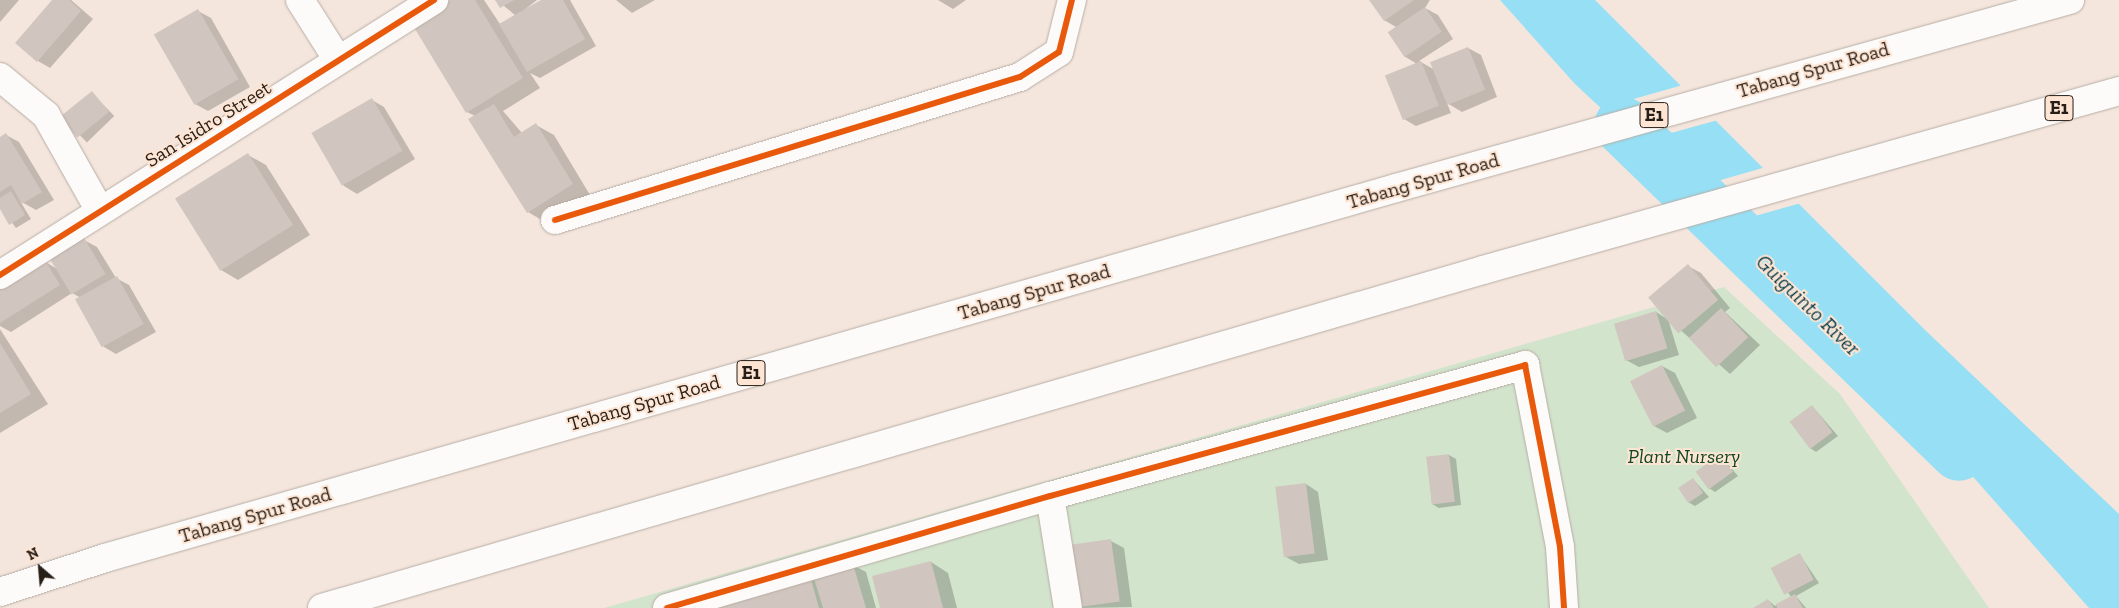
<!DOCTYPE html>
<style>
body{margin:0}
#map{position:relative;width:2119px;height:608px;overflow:hidden;background:#f4e6dd;font-family:"Zilla Slab",serif}
div>[style]{position:absolute}
[style*='--x']{left:calc(var(--x)*1px);top:calc(var(--y)*1px);width:calc(var(--w)*1px);rotate:calc(var(--a)*1deg)}
.green>*{inset:0;background:#d2e4cc}
.water>*{inset:0;background:#96dff4}
.pier>*{inset:0;background:#f4e6dd}
.shadow>*{inset:0;background:#0003;transform-origin:0 0}
.river>*{height:58px;margin:-29px;padding:0 29px;transform-origin:29px;border-radius:29px;background:#96dff4}
.building>*{inset:0;background:#d1c6bf;transform-origin:0 0}
.roads{filter:drop-shadow(0 0 1px #b7ada5) drop-shadow(0 0 1px #b7ada5)}
.minor>*{height:28px;margin:-14px;padding:0 14px;transform-origin:14px;border-radius:14px;background:#fdfbfa}
.highway>*{height:28px;margin:-14px;padding:0 14px;transform-origin:14px;border-radius:14px;background:#fdfbfa}
.cycleway>*{height:6px;margin:-3px;padding:0 3px;transform-origin:3px;border-radius:3px;background:#e8590c}
span{translate:-50% -50%;white-space:nowrap;text-align:center;line-height:1.15;-webkit-text-stroke:4px #fee5d3;paint-order:stroke}
.shield-label span{padding:1px 4px;background:#fee5d3;border:1px solid;border-radius:4px;-webkit-text-stroke-width:0}
.shield-label{font-size:19px;color:#271e18;font-weight:700}
.street-label{font-size:20px;color:#271e18}
.park-label{font-size:20px;color:#104722;font-style:italic}
.water-label{font-size:21px;color:#0a3e4c;font-style:italic}
.north{position:absolute;left:15px;top:543px;width:50px;height:50px;-webkit-text-stroke:4px #fee5d3;paint-order:stroke;rotate:333deg;font-size:14px;font-weight:700;line-height:20px;text-align:center;color:#271e18}
.north::after{content:'';display:block;margin:auto;width:18px;height:22px;background:#271e18;clip-path:polygon(50% 0,100% 100%,50% 72%,0 100%)}
</style>
<div id="map">
<div class="green">
<i style="clip-path:polygon(1724px 287px,1840px 394px,1989px 608px,604px 608px)"></i>
</div>
<div class="water">
<i style="clip-path:polygon(1500px 0,1595px 0,1925px 330px,2119px 514px,2119px 608px,2089px 608px,1861px 350px,1575px 84px)"></i>
</div>
<div class="pier">
<i style="clip-path:polygon(1683px 85px,1718px 120px,1635px 143px,1598px 109px)"></i>
<i style="clip-path:polygon(1766px 167px,1801px 203px,1723px 225px,1686px 190px)"></i>
</div>
<div class="shadow">
<i style="clip-path:polygon(0 0,19px 0,0 22px)"></i>
<i style="clip-path:polygon(54px 0,71px 0,93px 19px,50px 68px,38px 61px)"></i>
<i style="clip-path:polygon(453px 0,484px 0,500px 24px,516px 16px,497px 0,537px 0,523px 11px,543px 0,570px 0,596px 46px,540px 78px,530px 73px,540px 88px,503px 111px,522px 133px,536px 125px,554px 135px,590px 195px,545px 222px,528px 212px,475px 116px,467px 112px)"></i>
<i style="clip-path:polygon(616px 0,655px 0,632px 13px)"></i>
<i style="clip-path:polygon(938px 0,966px 0,953px 9px)"></i>
<i style="clip-path:polygon(1370px 0,1430px 0,1425px 8px,1438px 15px,1453px 39px,1419px 61px,1435px 70px,1468px 48px,1481px 55px,1497px 97px,1462px 112px,1447px 103px,1451px 113px,1416px 126px,1404px 119px,1417px 64px,1404px 56px,1396px 27px,1384px 20px)"></i>
<i style="clip-path:polygon(198px 11px,211px 18px,250px 87px,208px 111px,195px 104px)"></i>
<i style="left:92px;top:93px;width:32px;height:38px;rotate:46deg"></i>
<i style="clip-path:polygon(372px 100px,384px 107px,415px 159px,357px 194px,344px 186px,313px 135px)"></i>
<i style="clip-path:polygon(6px 135px,19px 142px,54px 200px,36px 210px,20px 201px,31px 219px,16px 228px,0 207px,0 138px)"></i>
<i style="clip-path:polygon(248px 155px,266px 165px,310px 235px,238px 280px,221px 270px)"></i>
<i style="clip-path:polygon(84px 240px,97px 247px,116px 278px,129px 285px,156px 332px,116px 354px,104px 347px,81px 298px,72px 293px,11px 332px,0 326px,0 289px,44px 261px,57px 269px)"></i>
<i style="clip-path:polygon(1688px 266px,1701px 273px,1730px 308px,1725px 312px,1760px 345px,1730px 374px,1668px 319px,1679px 355px,1639px 367px,1626px 360px,1656px 312px,1667px 319px)"></i>
<i style="clip-path:polygon(0 329px,48px 404px,0 433px)"></i>
<i style="clip-path:polygon(1662px 366px,1675px 373px,1697px 418px,1667px 433px,1654px 426px)"></i>
<i style="clip-path:polygon(1812px 406px,1838px 436px,1816px 452px,1810px 448px)"></i>
<i style="clip-path:polygon(1449px 455px,1456px 459px,1461px 505px,1439px 508px,1432px 504px,1427px 457px)"></i>
<i style="clip-path:polygon(1720px 455px,1738px 476px,1715px 492px,1709px 488px)"></i>
<i style="clip-path:polygon(1693px 479px,1709px 497px,1695px 506px,1688px 502px)"></i>
<i style="clip-path:polygon(1306px 484px,1318px 492px,1328px 560px,1299px 564px,1286px 557px)"></i>
<i style="clip-path:polygon(1111px 541px,1124px 548px,1132px 607px,1078px 608px)"></i>
<i style="clip-path:polygon(1800px 555px,1819px 583px,1796px 596px,1806px 608px,1755px 608px,1768px 600px,1775px 606px,1791px 597px,1773px 569px)"></i>
<i style="clip-path:polygon(931px 562px,948px 573px,957px 608px,881px 608px)"></i>
<i style="clip-path:polygon(853px 565px,866px 572px,876px 608px,705px 608px,810px 577px,816px 580px)"></i>
</div>
<div class="river">
<i style="--x:1623;--y:126;--w:468;--a:44.1"></i>
</div>
<div class="building">
<i style="clip-path:polygon(52px 0,69px 0,81px 11px,37px 62px,15px 43px)"></i>
<i style="clip-path:polygon(450px 0,475px 0,523px 78px,466px 113px,412px 24px)"></i>
<i style="clip-path:polygon(495px 0,514px 0,500px 8px)"></i>
<i style="clip-path:polygon(541px 0,563px 0,585px 39px,527px 72px,499px 24px)"></i>
<i style="clip-path:polygon(1369px 0,1414px 0,1384px 21px)"></i>
<i style="left:1425px;top:7px;width:30px;height:45px;rotate:56deg"></i>
<i style="left:198px;top:9px;width:81px;height:51px;rotate:60deg"></i>
<i style="left:1468px;top:47px;width:46px;height:41px;rotate:68deg"></i>
<i style="left:1421px;top:61px;width:48px;height:39px;rotate:68deg"></i>
<i style="left:92px;top:91px;width:27px;height:41px;rotate:51deg"></i>
<i style="left:372px;top:98px;width:61px;height:70px;rotate:60deg"></i>
<i style="clip-path:polygon(494px 104px,514px 137px,536px 123px,573px 184px,527px 213px,468px 119px)"></i>
<i style="clip-path:polygon(6px 133px,42px 192px,22px 204px,11px 185px,0 192px,0 137px)"></i>
<i style="left:248px;top:153px;width:85px;height:86px;rotate:58deg"></i>
<i style="clip-path:polygon(11px 191px,25px 215px,9px 225px,0 209px,0 198px)"></i>
<i style="left:84px;top:238px;width:42px;height:40px;rotate:59deg"></i>
<i style="clip-path:polygon(44px 259px,60px 285px,0 323px,0 287px)"></i>
<i style="left:1688px;top:264px;width:47px;height:52px;rotate:50deg"></i>
<i style="left:117px;top:276px;width:55px;height:48px;rotate:61deg"></i>
<i style="left:1721px;top:308px;width:40px;height:44px;rotate:47deg"></i>
<i style="left:1656px;top:311px;width:39px;height:44px;rotate:73deg"></i>
<i style="clip-path:polygon(0 343px,31px 394px,0 413px)"></i>
<i style="left:1662px;top:365px;width:51px;height:36px;rotate:63deg"></i>
<i style="left:1812px;top:405px;width:34px;height:28px;rotate:53deg"></i>
<i style="left:1449px;top:454px;width:48px;height:23px;rotate:83deg"></i>
<i style="left:1720px;top:454px;width:22px;height:30px;rotate:54deg"></i>
<i style="left:1693px;top:478px;width:18px;height:18px;rotate:56deg"></i>
<i style="left:1306px;top:483px;width:71px;height:31px;rotate:83deg"></i>
<i style="left:1111px;top:539px;width:63px;height:46px;rotate:82deg"></i>
<i style="left:1800px;top:553px;width:30px;height:33px;rotate:63deg"></i>
<i style="clip-path:polygon(931px 561px,943px 608px,880px 608px,872px 576px)"></i>
<i style="clip-path:polygon(853px 564px,866px 608px,823px 608px,813px 575px)"></i>
<i style="clip-path:polygon(810px 576px,819px 608px,703px 608px)"></i>
<i style="clip-path:polygon(1795px 594px,1803px 608px,1777px 608px,1776px 604px)"></i>
<i style="clip-path:polygon(1768px 599px,1774px 608px,1753px 608px)"></i>
</div>
<div class="roads">
<div class="minor">
<i style="--x:300;--y:0;--w:71;--a:57.7"></i>
<i style="--x:0;--y:77;--w:60;--a:39.6"></i>
<i style="--x:46;--y:115;--w:110;--a:60.6"></i>
<i style="--x:555;--y:220;--w:486;--a:-17.1"></i>
<i style="--x:1020;--y:77;--w:46;--a:-32.7"></i>
<i style="--x:1059;--y:52;--w:54;--a:-76"></i>
<i style="--x:0;--y:275;--w:514;--a:-32.36"></i>
<i style="--x:1050;--y:496;--w:113;--a:80.9"></i>
<i style="--x:667;--y:608;--w:399;--a:-16.3"></i>
<i style="--x:1050;--y:496;--w:493;--a:-15.4"></i>
<i style="--x:1525;--y:365;--w:185;--a:79.1"></i>
<i style="--x:1560;--y:547;--w:61;--a:86.2"></i>
</div>
<div class="highway">
<i style="--x:0;--y:592;--w:110;--a:-17.9"></i>
<i style="--x:105;--y:558;--w:1343;--a:-15.99"></i>
<i style="--x:1396;--y:188;--w:700;--a:-15.59"></i>
<i style="--x:322;--y:608;--w:1209;--a:-16.23"></i>
<i style="--x:1483;--y:270;--w:661;--a:-15.72"></i>
</div>
</div>
<div class="cycleway">
<i style="--x:555;--y:220;--w:486;--a:-17.1"></i>
<i style="--x:1020;--y:77;--w:46;--a:-32.7"></i>
<i style="--x:1059;--y:52;--w:54;--a:-76"></i>
<i style="--x:0;--y:275;--w:514;--a:-32.36"></i>
<i style="--x:667;--y:608;--w:399;--a:-16.3"></i>
<i style="--x:1050;--y:496;--w:493;--a:-15.4"></i>
<i style="--x:1525;--y:365;--w:185;--a:79.1"></i>
<i style="--x:1560;--y:547;--w:61;--a:86.2"></i>
</div>
<div class="shield-label">
<span style="left:2059px;top:108px">E1</span>
<span style="left:1654px;top:115px">E1</span>
<span style="left:751px;top:373px">E1</span>
</div>
<div class="street-label">
<span style="left:1813px;top:70px;rotate:-16deg">Tabang Spur Road</span>
<span style="left:208px;top:124px;rotate:-32deg">San Isidro Street</span>
<span style="left:1423px;top:181px;rotate:-16deg">Tabang Spur Road</span>
<span style="left:1034px;top:292px;rotate:-16deg">Tabang Spur Road</span>
<span style="left:644px;top:403px;rotate:-16deg">Tabang Spur Road</span>
<span style="left:255px;top:515px;rotate:-16deg">Tabang Spur Road</span>
</div>
<div class="park-label">
<span style="left:1684px;top:456px">Plant Nursery</span>
</div>
<div class="water-label">
<span style="left:1808px;top:305px;rotate:44deg">Guiguinto River</span>
</div>
<div class="north">N</div>
</div>
